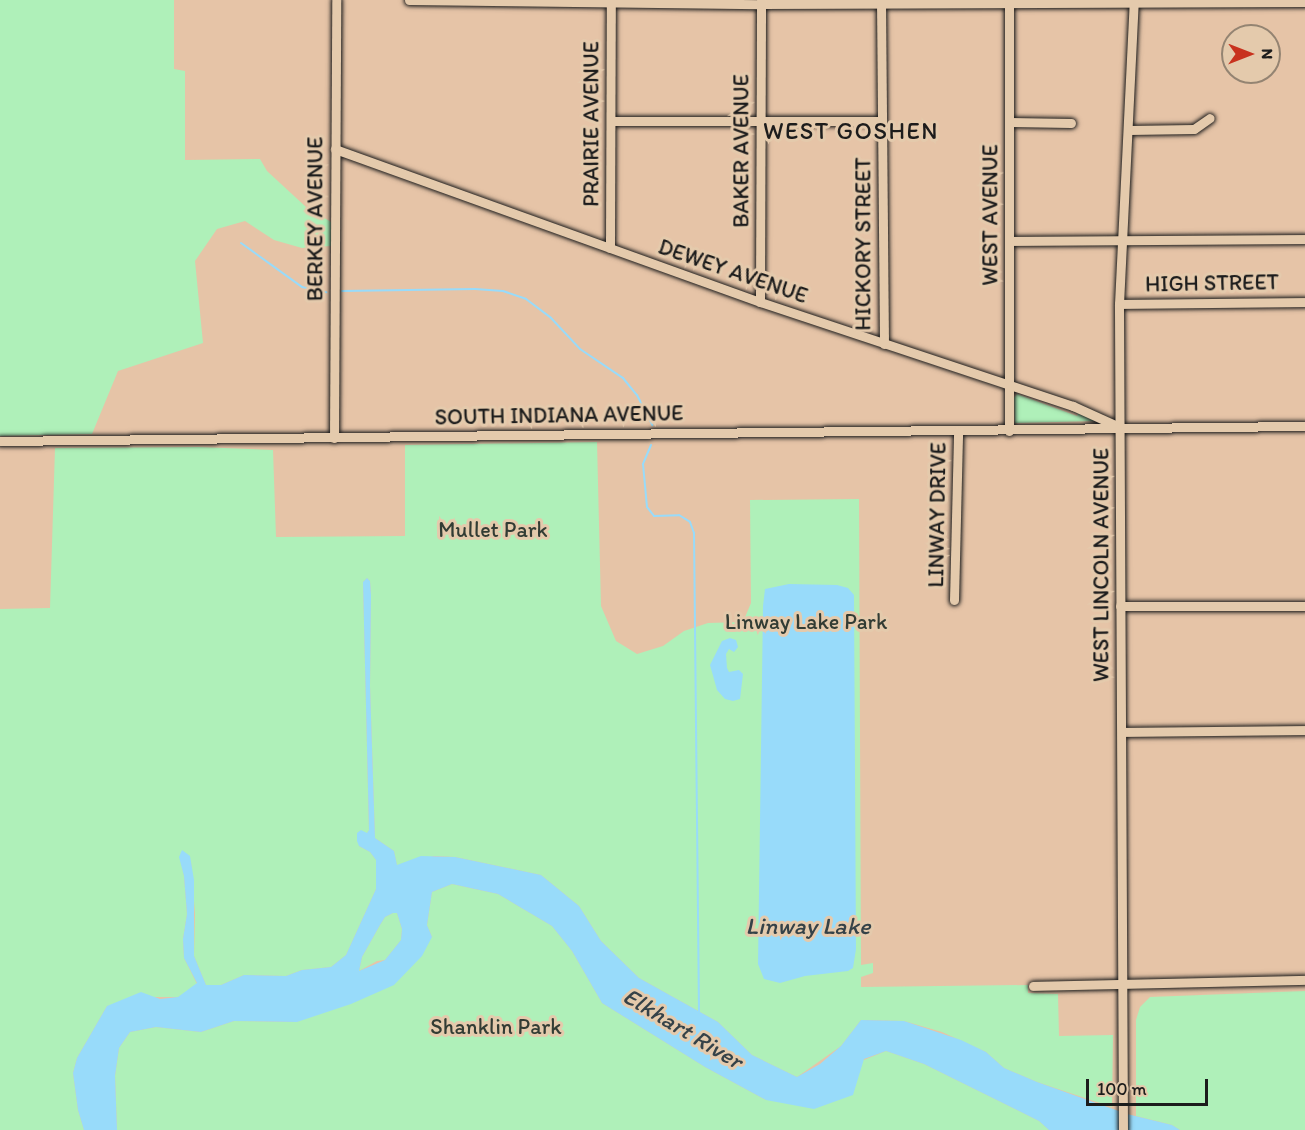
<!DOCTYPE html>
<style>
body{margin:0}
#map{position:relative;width:1305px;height:1130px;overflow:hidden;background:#e6c4a7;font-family:Itim,sans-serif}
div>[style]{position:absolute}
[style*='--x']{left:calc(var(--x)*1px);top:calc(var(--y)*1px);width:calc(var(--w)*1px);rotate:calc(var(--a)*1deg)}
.green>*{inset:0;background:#aff0b9}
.water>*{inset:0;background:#98dbfa}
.stream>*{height:2px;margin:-1px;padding:0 1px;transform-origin:1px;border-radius:1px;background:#98dbfa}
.roads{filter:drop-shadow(0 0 2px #1c1c1c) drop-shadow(0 0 2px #1c1c1c)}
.minor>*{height:9px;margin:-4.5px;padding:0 4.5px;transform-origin:4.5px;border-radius:4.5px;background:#e4caac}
span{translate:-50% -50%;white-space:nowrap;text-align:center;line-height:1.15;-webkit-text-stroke:6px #e4caac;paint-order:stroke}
.street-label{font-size:22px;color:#1c1c1c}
.park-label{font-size:22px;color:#323c34}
.neighbourhood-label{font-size:24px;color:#1c1c1c;letter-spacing:1.5px}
.water-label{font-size:24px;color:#354248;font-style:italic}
.north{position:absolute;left:1221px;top:24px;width:60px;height:60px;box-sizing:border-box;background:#e4caac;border:2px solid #948472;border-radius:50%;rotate:90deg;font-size:16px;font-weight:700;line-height:24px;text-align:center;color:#1c1c1c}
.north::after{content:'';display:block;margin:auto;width:21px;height:27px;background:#c8321e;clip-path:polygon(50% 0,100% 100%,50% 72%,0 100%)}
.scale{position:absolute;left:1086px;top:1079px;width:122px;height:27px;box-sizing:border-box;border:3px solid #1c1c1c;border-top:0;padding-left:8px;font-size:18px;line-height:21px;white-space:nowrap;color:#1c1c1c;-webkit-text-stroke:4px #e4caac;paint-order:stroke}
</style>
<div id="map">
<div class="green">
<i style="clip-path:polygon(0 0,174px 0,174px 69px,185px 71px,185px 160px,260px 159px,267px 171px,306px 207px,331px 222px,331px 246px,302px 248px,274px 240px,245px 221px,217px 229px,195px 261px,203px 343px,118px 371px,92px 434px,0 436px)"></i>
<i style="clip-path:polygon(1017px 394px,1077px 416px,1079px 412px,1096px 421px,1015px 423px,1014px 398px)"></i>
<i style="clip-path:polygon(597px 442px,601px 606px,616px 641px,637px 654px,663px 646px,684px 631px,708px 623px,743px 622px,751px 603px,750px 500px,859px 499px,861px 965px,873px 963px,873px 973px,861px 977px,861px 987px,1028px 985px,1028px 993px,1058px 994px,1059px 1036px,1113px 1035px,1112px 1107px,1037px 1082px,1004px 1068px,986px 1052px,942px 1032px,904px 1021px,861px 1020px,841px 1046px,797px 1077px,752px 1055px,718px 1022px,639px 978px,601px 941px,579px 906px,541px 875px,455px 857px,434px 856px,397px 866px,394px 851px,375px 838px,370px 686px,371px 595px,370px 581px,367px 578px,363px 582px,369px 830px,359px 846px,370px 852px,376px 860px,376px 889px,346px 955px,331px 967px,302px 970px,286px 976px,244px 975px,221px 985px,206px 985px,194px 956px,195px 914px,191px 862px,180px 857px,184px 876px,187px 914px,183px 939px,184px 958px,197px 984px,196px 987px,178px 997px,153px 997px,107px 1006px,77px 1058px,73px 1073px,78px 1110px,84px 1130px,0 1130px,0 609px,50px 608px,55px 448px,199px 447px,273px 450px,276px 537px,405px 536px,405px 445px)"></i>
<i style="clip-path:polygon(452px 884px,498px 894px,552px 926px,572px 951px,602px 1003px,705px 1067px,766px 1100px,886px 1051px,924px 1064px,1039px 1121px,1049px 1130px,117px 1130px,115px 1076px,119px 1048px,130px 1032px,156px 1027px,201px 1032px,234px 1021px,297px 1022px,432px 937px,427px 925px,432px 892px)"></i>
<i style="clip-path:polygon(393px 913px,397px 913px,402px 929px,401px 940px,385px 960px,377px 961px,359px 971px,362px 957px,380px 925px,385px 917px)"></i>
<i style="clip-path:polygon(1305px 991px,1305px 1130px,1180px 1130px,1172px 1125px,1136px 1116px,1136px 1020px,1140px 1007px,1150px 997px)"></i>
</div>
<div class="water">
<i style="clip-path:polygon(evenodd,367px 578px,370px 581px,371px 595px,370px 686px,375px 838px,394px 851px,397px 865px,421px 856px,455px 857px,541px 875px,579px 906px,601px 941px,639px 978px,718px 1022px,752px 1055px,797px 1077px,820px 1064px,841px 1046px,861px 1020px,904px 1021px,961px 1040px,986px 1052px,1004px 1068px,1037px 1082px,1127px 1114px,1172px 1125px,1180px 1130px,1049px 1130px,1039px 1121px,924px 1064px,886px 1051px,864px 1059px,853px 1095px,814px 1109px,766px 1100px,705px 1067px,602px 1003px,572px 951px,552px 926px,498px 894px,452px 884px,432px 892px,427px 925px,432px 937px,422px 956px,394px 985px,351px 1004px,297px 1022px,234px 1021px,201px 1032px,156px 1027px,130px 1032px,119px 1048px,115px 1076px,117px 1130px,84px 1130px,78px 1110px,73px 1073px,77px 1058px,107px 1006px,141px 992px,160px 999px,178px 997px,197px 983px,184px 958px,183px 939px,187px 914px,184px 876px,179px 857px,182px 850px,190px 856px,194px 880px,194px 956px,206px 985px,221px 985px,244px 975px,286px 976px,302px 970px,331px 967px,346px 955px,376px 889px,376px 860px,370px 852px,359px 846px,357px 841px,357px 833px,361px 830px,367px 833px,369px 830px,363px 582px,367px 578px,393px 913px,397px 913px,402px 929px,401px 940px,385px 960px,359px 971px,362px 957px,380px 925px,385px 917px,393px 913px)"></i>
<i style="clip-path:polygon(789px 584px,837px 585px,848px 588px,854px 595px,856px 949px,853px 968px,848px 971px,805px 976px,780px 983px,764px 979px,758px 964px,763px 606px,765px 589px)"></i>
<i style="clip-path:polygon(730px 638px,736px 640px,738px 647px,734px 652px,729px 649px,726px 654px,727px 668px,729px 672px,739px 670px,743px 674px,740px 699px,733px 701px,725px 699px,717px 690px,710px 665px,722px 641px)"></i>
</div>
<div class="stream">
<i style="--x:241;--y:243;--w:75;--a:35.8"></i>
<i style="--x:302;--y:287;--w:25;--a:12"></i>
<i style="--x:342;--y:291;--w:133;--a:-0.9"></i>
<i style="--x:475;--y:289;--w:28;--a:4"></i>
<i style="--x:503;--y:291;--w:24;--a:19"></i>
<i style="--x:526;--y:299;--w:31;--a:37"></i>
<i style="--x:551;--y:318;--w:42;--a:46.9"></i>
<i style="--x:580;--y:349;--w:52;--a:34"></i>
<i style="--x:623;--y:378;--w:22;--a:51"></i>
<i style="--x:637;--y:395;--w:34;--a:63"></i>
<i style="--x:651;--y:445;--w:21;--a:113"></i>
<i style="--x:643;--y:464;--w:43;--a:84.7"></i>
<i style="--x:647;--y:507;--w:11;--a:52"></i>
<i style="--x:654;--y:516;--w:25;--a:-2"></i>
<i style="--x:679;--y:515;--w:13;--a:32"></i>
<i style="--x:690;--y:522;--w:12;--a:70"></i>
<i style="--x:694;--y:533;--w:480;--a:89.4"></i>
</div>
<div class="roads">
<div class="minor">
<i style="--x:409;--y:0;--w:352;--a:0.7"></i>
<i style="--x:761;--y:4;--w:544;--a:-0.21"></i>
<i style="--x:881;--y:0;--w:344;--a:89.5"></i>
<i style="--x:611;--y:121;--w:271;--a:0"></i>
<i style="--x:1010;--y:122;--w:61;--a:0.9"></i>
<i style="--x:1129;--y:130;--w:65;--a:-0.9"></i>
<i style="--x:1194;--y:129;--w:19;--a:-35"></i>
<i style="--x:335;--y:149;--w:452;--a:19.8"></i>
<i style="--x:760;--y:302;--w:330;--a:18.4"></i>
<i style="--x:1073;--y:406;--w:48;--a:24.4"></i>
<i style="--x:1009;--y:241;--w:296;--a:-0.4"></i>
<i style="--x:610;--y:248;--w:248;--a:-89.8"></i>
<i style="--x:760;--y:302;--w:302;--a:-89.8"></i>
<i style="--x:1119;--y:304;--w:186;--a:-0.6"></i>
<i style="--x:1009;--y:431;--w:431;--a:-90"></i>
<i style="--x:334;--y:438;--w:438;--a:-89.7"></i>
<i style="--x:0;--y:441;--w:1305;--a:-0.66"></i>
<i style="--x:954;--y:600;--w:169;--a:-88.6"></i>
<i style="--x:1120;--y:606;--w:185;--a:0"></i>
<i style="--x:1122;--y:732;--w:183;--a:-0.6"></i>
<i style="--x:1033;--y:986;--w:272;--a:-1.3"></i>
<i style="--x:1123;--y:1130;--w:826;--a:-90.28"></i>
<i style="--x:1119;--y:304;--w:304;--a:-87.2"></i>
</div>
</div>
<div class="street-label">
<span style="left:591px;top:124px;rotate:-90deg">PRAIRIE AVENUE</span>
<span style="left:741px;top:151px;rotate:-90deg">BAKER AVENUE</span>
<span style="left:990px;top:215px;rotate:-90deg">WEST AVENUE</span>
<span style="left:315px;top:219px;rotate:-90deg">BERKEY AVENUE</span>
<span style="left:863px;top:244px;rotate:-90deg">HICKORY STREET</span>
<span style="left:733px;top:271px;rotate:19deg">DEWEY AVENUE</span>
<span style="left:1212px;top:283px;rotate:-1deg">HIGH STREET</span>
<span style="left:559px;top:415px;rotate:-1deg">SOUTH INDIANA AVENUE</span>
<span style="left:937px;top:515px;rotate:-89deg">LINWAY DRIVE</span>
<span style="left:1101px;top:565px;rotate:-90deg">WEST LINCOLN AVENUE</span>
</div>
<div class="park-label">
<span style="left:493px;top:530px">Mullet Park</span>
<span style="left:806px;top:622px">Linway Lake Park</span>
<span style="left:496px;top:1027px">Shanklin Park</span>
</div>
<div class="neighbourhood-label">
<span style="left:851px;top:131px">WEST GOSHEN</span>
</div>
<div class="water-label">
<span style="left:808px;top:926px">Linway Lake</span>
<span style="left:683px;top:1028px;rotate:31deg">Elkhart River</span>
</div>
<div class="north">N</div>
<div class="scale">100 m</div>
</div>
